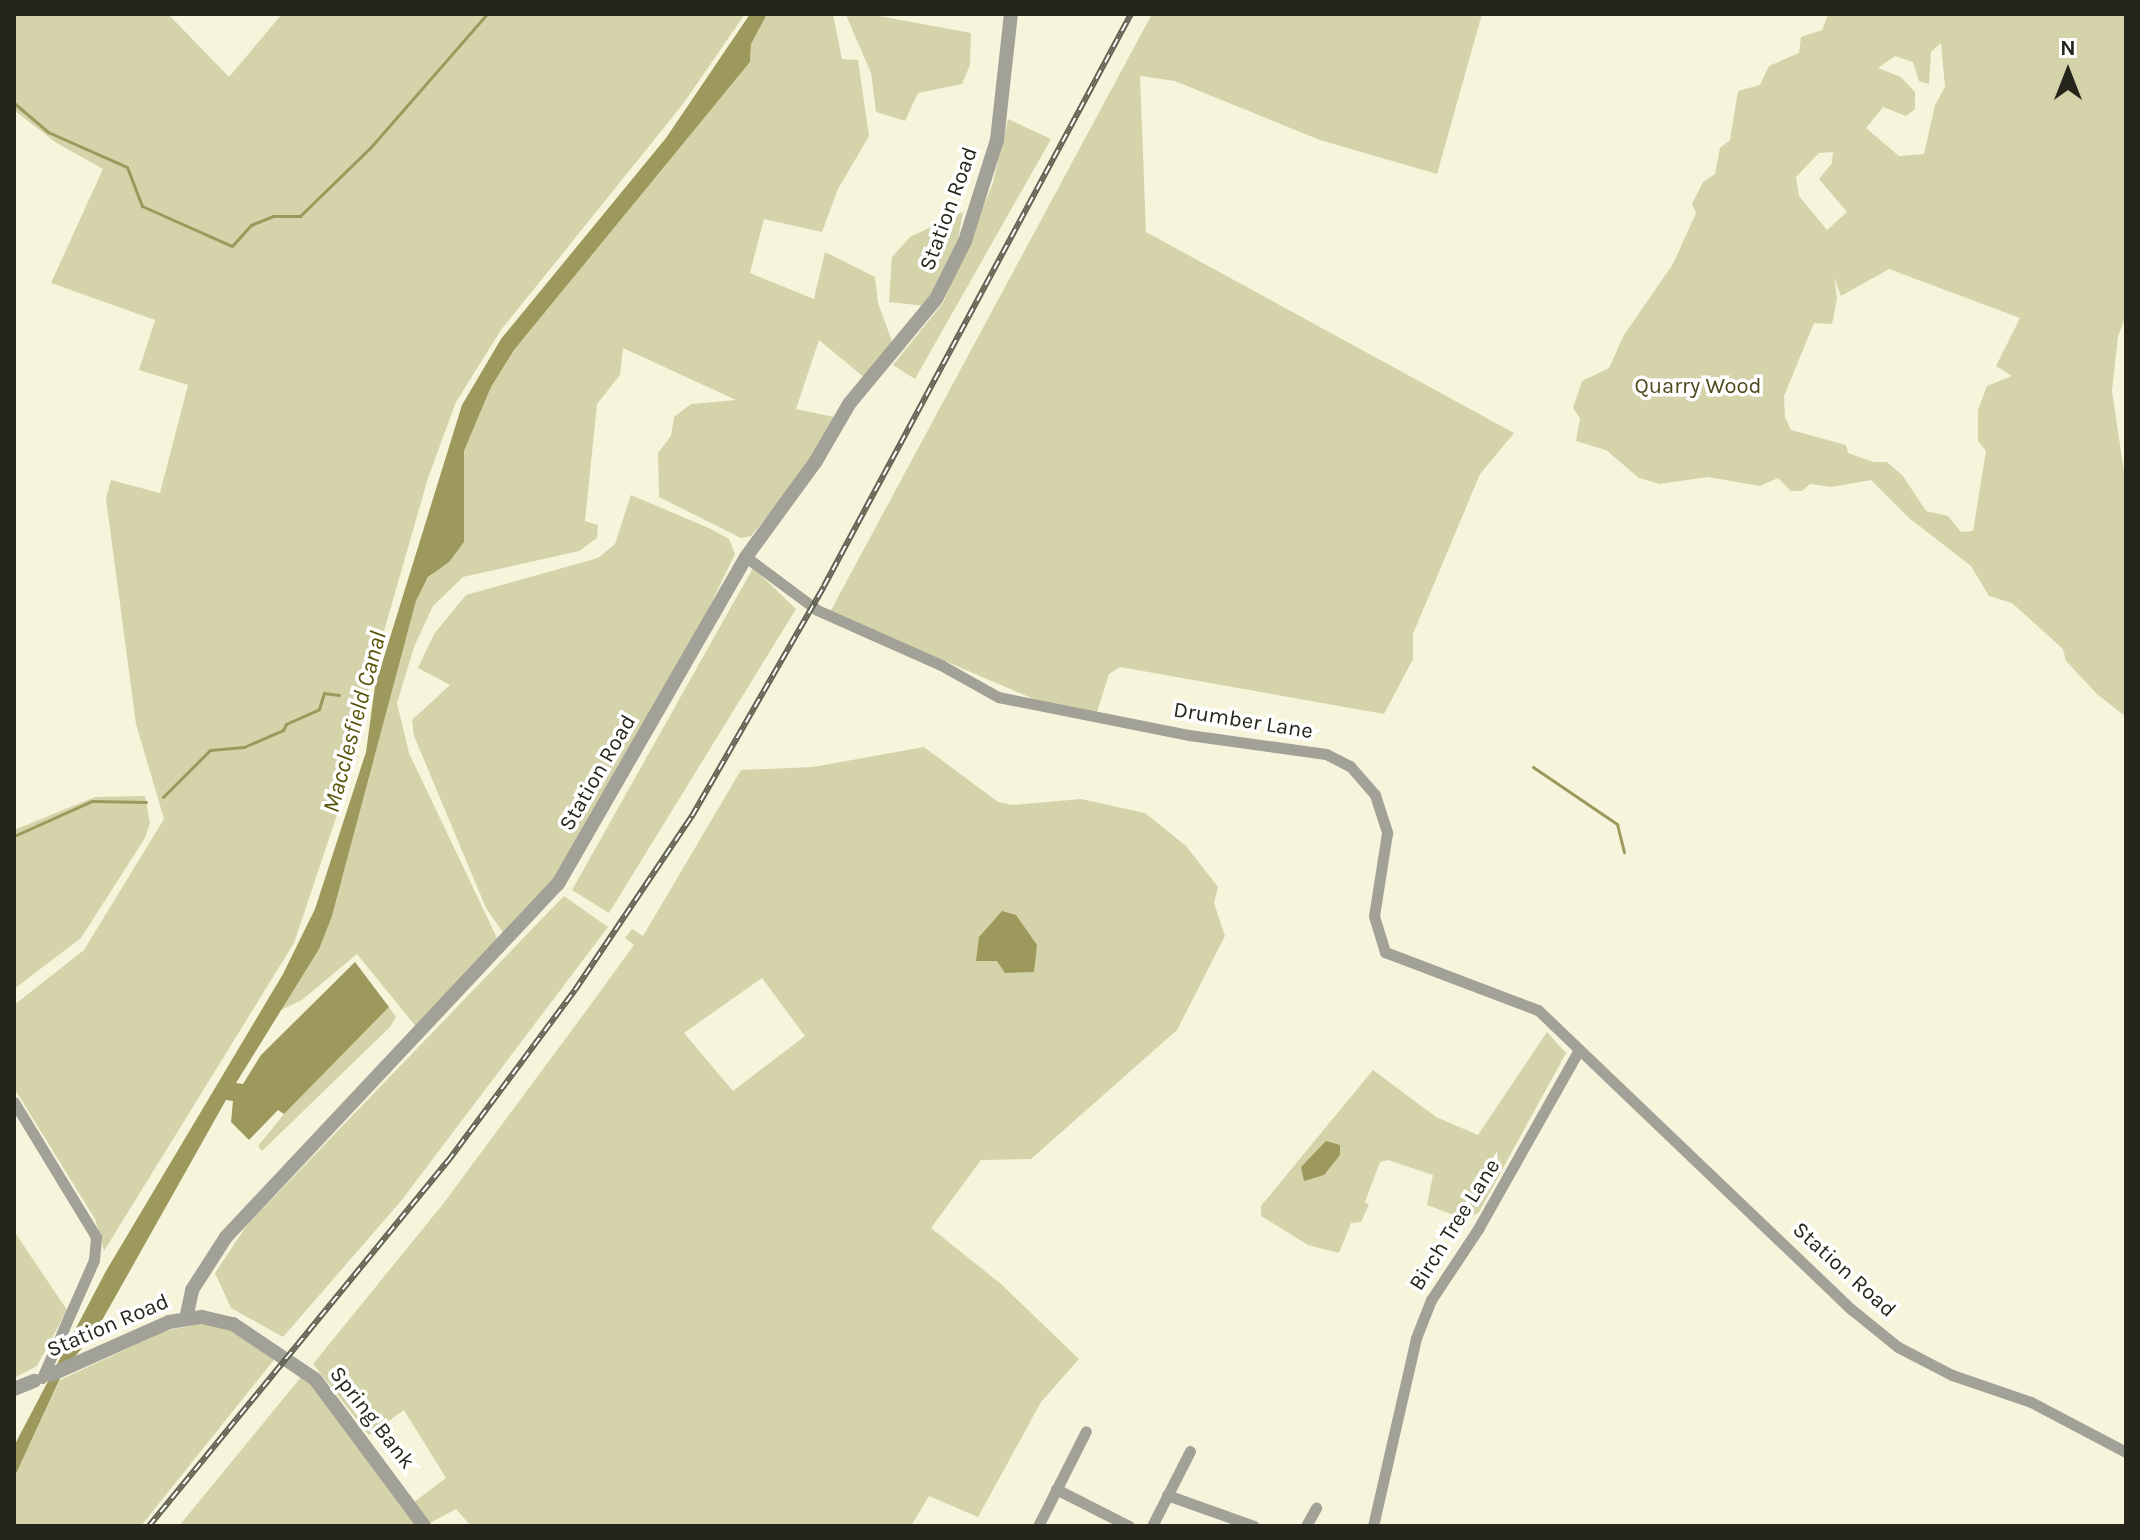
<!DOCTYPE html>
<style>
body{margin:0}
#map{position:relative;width:2140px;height:1540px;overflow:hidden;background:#f6f5dc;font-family:Karla,sans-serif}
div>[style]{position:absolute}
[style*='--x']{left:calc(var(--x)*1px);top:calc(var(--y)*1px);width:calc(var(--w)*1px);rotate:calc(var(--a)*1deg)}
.green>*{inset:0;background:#d5d3aa}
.water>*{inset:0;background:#9d995d}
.stream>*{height:3px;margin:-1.5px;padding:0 1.5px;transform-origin:1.5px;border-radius:1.5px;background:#9d995d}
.minor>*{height:11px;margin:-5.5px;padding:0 5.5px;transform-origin:5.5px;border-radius:5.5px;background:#a1a197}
.tertiary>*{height:14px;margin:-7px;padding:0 7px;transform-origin:7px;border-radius:7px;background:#a1a197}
.rail>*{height:6px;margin-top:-3px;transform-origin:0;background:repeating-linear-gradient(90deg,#fff 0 9px,#636354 0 18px);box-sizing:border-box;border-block:2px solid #636354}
span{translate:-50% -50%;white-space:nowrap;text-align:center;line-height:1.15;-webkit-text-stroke:7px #fff;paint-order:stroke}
.street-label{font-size:22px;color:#25251b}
.park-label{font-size:22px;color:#4e4a1c}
.water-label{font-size:24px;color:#5b550b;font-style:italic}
.frame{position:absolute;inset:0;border:16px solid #25251b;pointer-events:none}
.north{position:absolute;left:2028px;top:32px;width:80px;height:80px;-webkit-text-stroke:6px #fff;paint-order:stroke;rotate:0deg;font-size:22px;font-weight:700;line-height:32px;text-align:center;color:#25251b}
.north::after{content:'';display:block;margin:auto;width:28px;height:36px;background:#25251b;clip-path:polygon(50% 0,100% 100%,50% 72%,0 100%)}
</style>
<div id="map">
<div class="green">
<i style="clip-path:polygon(14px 14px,168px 14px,229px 77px,282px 14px,745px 14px,683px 104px,501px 330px,456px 402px,428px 478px,370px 680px,357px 755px,294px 943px,104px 1251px,95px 1219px,14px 1088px,14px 1005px,84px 950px,164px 819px,136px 724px,106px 498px,111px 480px,160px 493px,188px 385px,139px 370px,155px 320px,51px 283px,103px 169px,55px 142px,14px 110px)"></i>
<i style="clip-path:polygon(767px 14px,833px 14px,842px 59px,858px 60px,869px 136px,838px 189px,822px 232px,764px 219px,750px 273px,814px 299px,825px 252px,875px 277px,878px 303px,893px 344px,865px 378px,819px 340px,796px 409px,834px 417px,806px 468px,751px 536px,741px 538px,659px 497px,658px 453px,671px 436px,674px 417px,691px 404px,736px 400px,623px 348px,620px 375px,597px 404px,585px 521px,598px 525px,597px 538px,579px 551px,463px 577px,433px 606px,414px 647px,397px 703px,409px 753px,498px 940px,418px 1029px,357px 954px,302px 1000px,281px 1010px,332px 916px,416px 601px,428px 578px,464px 542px,464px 451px,491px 387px,514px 350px,750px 62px,751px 44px)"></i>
<i style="clip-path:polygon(868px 14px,971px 33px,970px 65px,962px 84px,918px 93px,905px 121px,876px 112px,871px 73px,846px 15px)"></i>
<i style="clip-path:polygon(1152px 14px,1482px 14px,1437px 174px,1320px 140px,1175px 81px,1140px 76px,1146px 232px,1514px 433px,1480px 474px,1413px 634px,1413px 659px,1384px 714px,1120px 667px,1109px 674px,1097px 712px,1043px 703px,830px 612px)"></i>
<i style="clip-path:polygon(evenodd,1828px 14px,2126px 14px,2126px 316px,2118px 336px,2112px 391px,2126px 485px,2126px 717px,2097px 694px,2066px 661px,2063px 649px,2012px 603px,1989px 596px,1971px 566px,1909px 518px,1871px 480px,1832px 487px,1810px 484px,1802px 491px,1791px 491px,1778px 478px,1760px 486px,1708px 477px,1660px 484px,1639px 478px,1606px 450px,1576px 441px,1580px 418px,1573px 408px,1582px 381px,1609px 368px,1624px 335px,1673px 264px,1696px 213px,1692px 204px,1703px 182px,1715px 174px,1720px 148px,1730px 140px,1738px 91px,1760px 85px,1769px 66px,1799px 53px,1801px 37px,1822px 30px,1828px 14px,1941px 43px,1945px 87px,1935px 105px,1924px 154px,1899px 156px,1866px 128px,1883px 107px,1906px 116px,1915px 109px,1915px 92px,1901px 77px,1878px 68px,1895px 56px,1913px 62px,1919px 81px,1929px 84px,1931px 52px,1941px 43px,1828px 14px,1833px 152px,1832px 163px,1819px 179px,1847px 212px,1827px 230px,1799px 196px,1796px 177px,1819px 153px,1833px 152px,1828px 14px,1889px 269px,2020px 318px,1996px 366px,2012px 376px,1987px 386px,1978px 410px,1978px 441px,1986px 451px,1973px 531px,1961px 532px,1948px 516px,1926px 511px,1903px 476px,1887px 462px,1873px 462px,1848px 453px,1846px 445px,1791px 430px,1785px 417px,1784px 396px,1814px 323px,1832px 324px,1837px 299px,1834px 277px,1841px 296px,1889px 269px)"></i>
<i style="clip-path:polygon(1008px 119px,1051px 139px,915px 379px,893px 365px,943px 303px,993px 183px)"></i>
<i style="clip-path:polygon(963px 212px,957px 245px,925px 306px,889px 302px,892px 257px,910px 237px)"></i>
<i style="clip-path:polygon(631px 495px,711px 529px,729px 539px,735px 554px,694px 639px,553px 881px,504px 934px,486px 908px,414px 736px,412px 720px,450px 685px,418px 668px,434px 634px,466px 595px,598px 558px,615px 544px)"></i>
<i style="clip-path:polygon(753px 568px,796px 609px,609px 913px,572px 890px)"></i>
<i style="clip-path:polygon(evenodd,924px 747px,998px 802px,1012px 805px,1081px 799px,1145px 813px,1186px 846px,1218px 887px,1214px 903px,1225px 936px,1177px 1030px,1031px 1159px,981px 1160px,931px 1228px,1001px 1284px,1079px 1359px,1041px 1402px,978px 1517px,929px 1496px,911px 1526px,471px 1526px,456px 1509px,428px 1524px,414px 1502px,446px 1478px,404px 1410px,369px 1435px,313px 1364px,443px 1204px,586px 1011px,634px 945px,625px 938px,632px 929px,643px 936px,741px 770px,813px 767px,924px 747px,762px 978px,805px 1036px,733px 1091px,684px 1033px,762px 978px)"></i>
<i style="clip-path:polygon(145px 796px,150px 823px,145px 838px,81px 938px,14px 989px,14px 830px,95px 797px)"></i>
<i style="clip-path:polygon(564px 896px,608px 927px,401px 1201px,283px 1337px,231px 1308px,215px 1273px,247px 1225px)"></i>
<i style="clip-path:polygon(389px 1007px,396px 1017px,390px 1027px,262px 1151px,258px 1146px,284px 1114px)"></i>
<i style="clip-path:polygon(1547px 1032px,1566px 1053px,1479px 1212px,1467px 1220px,1427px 1205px,1433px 1175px,1388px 1160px,1380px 1162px,1365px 1202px,1369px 1205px,1361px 1222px,1351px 1223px,1339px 1253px,1308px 1245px,1261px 1216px,1261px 1206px,1373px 1070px,1436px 1117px,1478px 1135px)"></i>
<i style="clip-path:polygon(14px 1231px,67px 1310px,37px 1366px,14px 1378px)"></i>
<i style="clip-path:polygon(203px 1323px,226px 1325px,277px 1356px,141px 1526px,14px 1526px,14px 1478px,60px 1380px,165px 1331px)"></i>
<i style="clip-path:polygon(301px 1377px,323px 1394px,416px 1526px,179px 1526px)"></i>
</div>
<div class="water">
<i style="clip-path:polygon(750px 14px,767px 14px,751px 44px,750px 62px,514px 350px,491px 387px,464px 451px,464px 542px,449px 562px,428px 577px,416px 601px,332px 916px,319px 949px,236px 1083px,243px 1084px,261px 1055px,355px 962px,389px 1007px,284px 1114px,278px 1110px,249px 1140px,231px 1122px,233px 1101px,226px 1100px,96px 1331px,64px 1370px,14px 1478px,14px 1446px,106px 1271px,283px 974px,315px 909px,366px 752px,375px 686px,462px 405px,501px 339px,666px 138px)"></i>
<i style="clip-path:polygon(1002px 911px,1016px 915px,1037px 945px,1034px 972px,1005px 973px,997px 961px,976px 961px,979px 937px)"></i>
<i style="clip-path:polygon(1326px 1141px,1340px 1145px,1340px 1155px,1324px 1175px,1304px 1181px,1301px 1167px)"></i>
</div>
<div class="stream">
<i style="--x:14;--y:103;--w:45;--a:40.5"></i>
<i style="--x:48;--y:132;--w:86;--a:23.9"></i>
<i style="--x:127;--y:167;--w:42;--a:69"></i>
<i style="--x:142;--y:206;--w:98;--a:24"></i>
<i style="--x:232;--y:246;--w:28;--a:-48"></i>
<i style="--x:251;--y:225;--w:24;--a:-22"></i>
<i style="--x:273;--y:216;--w:27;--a:0"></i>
<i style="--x:300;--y:216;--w:98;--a:-44.2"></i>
<i style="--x:370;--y:148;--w:178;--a:-48.9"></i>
<i style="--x:1533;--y:767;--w:102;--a:34.2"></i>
<i style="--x:1617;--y:824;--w:29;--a:76"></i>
<i style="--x:163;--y:797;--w:66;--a:-45"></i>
<i style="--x:210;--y:750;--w:34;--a:-5"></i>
<i style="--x:244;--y:747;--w:43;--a:-23.6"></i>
<i style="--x:283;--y:730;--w:7;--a:-63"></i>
<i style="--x:286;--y:724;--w:36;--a:-24"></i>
<i style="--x:319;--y:709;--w:17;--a:-73"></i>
<i style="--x:324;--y:693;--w:15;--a:8"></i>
<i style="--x:14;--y:836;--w:85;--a:-24.2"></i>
<i style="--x:92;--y:801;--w:54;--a:1.1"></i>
</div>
<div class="minor">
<i style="--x:746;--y:557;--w:89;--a:36.7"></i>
<i style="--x:817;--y:610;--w:136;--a:23.9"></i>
<i style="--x:941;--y:665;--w:65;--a:29.3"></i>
<i style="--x:998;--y:697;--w:195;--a:11.3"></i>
<i style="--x:1189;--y:735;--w:138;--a:7.9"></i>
<i style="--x:1326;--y:754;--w:27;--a:27"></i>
<i style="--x:1350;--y:766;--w:38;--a:49"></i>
<i style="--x:1375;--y:795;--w:40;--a:72"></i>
<i style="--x:1387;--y:833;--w:84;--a:98.9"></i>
<i style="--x:1374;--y:916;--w:38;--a:73"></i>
<i style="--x:1385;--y:952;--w:164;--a:20.8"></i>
<i style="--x:1538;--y:1010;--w:433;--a:43.7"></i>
<i style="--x:1851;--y:1309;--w:60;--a:39"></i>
<i style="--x:1898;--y:1347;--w:61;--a:27.4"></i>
<i style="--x:1952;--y:1375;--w:83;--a:18.9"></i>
<i style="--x:2031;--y:1402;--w:107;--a:27.8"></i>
<i style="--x:14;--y:1102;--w:158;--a:58.7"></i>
<i style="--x:96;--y:1237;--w:23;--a:95"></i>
<i style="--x:94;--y:1260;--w:129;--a:113.8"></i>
<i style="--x:1056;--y:1489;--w:82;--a:26.9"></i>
<i style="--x:1167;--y:1495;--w:92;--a:19.6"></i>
<i style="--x:1038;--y:1526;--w:106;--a:-63.2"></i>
<i style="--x:1152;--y:1526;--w:84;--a:-63.1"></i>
<i style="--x:1306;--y:1526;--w:21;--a:-61"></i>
<i style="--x:1373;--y:1526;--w:193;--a:-77.1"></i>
<i style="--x:1416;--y:1338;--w:41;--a:-68.5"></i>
<i style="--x:1431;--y:1300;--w:85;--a:-56.5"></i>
<i style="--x:1478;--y:1229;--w:206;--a:-60.6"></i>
</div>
<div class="tertiary">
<i style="--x:186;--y:1319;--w:30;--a:-78"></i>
<i style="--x:192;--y:1290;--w:63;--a:-57.3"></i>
<i style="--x:226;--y:1237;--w:485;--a:-46.8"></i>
<i style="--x:558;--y:884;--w:377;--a:-60.1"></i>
<i style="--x:746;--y:557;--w:119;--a:-53.9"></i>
<i style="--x:816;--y:461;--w:66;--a:-59.9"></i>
<i style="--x:849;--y:404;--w:136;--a:-50.4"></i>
<i style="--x:936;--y:299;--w:65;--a:-63.4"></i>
<i style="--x:965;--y:241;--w:106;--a:-72.4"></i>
<i style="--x:997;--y:140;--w:127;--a:-83.7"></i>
<i style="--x:50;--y:1375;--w:130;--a:-24"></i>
<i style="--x:169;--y:1322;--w:33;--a:-9"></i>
<i style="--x:202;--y:1317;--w:32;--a:13"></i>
<i style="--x:233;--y:1324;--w:99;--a:33.9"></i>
<i style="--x:315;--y:1379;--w:183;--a:53.4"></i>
<i style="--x:14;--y:1389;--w:22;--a:-22"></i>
</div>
<div class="rail">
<i style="--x:149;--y:1526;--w:472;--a:-50.7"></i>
<i style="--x:448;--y:1161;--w:213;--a:-53.4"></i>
<i style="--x:575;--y:990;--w:210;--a:-56.1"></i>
<i style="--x:692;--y:816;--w:265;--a:-60.1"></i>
<i style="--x:824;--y:586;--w:649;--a:-61.78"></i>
</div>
<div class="street-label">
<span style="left:949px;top:209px;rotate:-70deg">Station Road</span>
<span style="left:1243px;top:721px;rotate:9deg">Drumber Lane</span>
<span style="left:598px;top:773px;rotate:-60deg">Station Road</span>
<span style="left:1455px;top:1225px;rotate:-58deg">Birch Tree Lane</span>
<span style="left:1844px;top:1270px;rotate:42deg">Station Road</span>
<span style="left:108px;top:1326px;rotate:-23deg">Station Road</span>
<span style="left:372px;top:1418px;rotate:52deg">Spring Bank</span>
</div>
<div class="park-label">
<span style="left:1698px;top:387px">Quarry Wood</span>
</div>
<div class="water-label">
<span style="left:355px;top:722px;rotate:-75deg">Macclesfield Canal</span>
</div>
<div class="frame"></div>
<div class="north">N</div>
</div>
